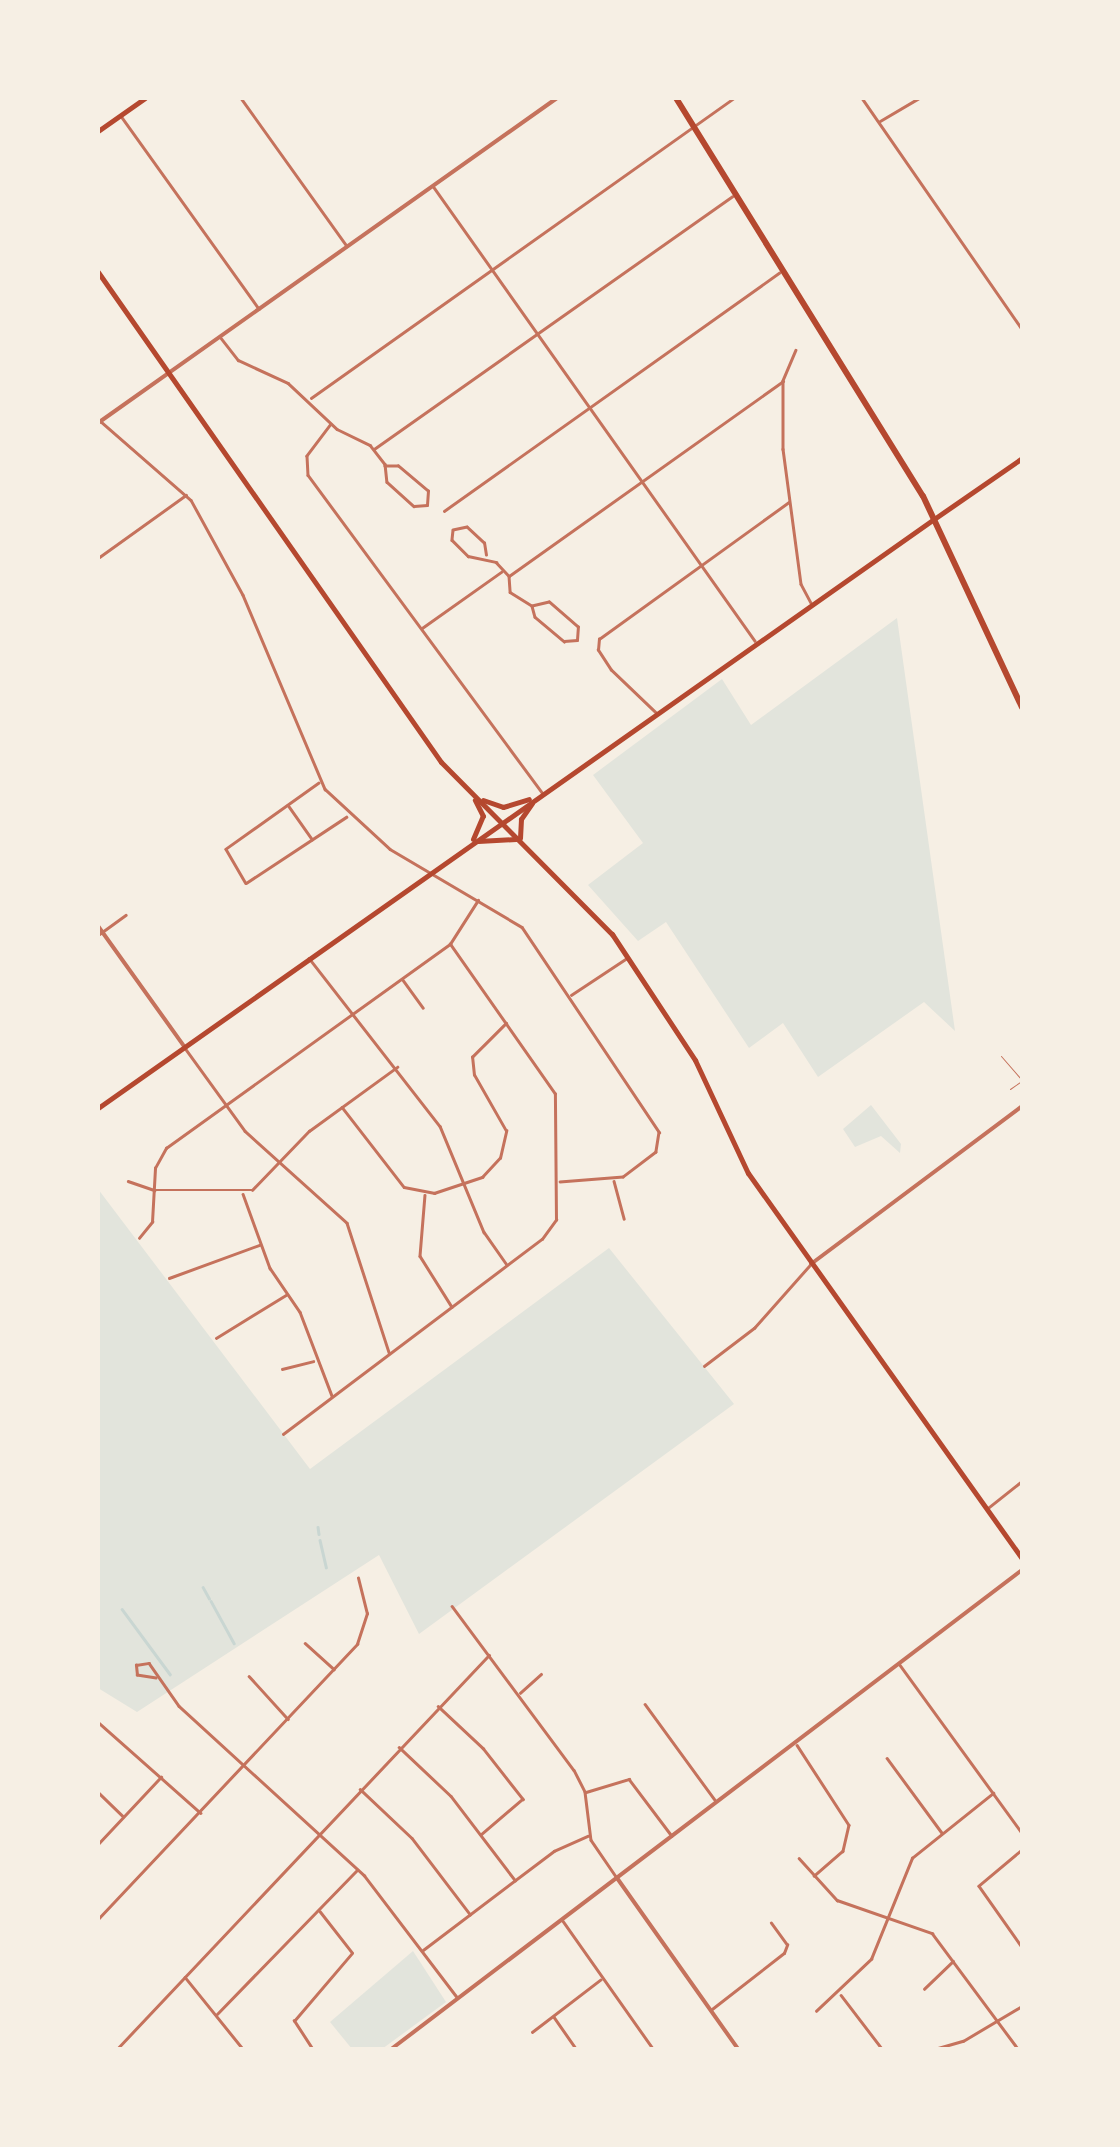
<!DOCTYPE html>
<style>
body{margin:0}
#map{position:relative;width:1120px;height:2147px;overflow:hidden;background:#f6efe4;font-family:"Archivo Narrow",sans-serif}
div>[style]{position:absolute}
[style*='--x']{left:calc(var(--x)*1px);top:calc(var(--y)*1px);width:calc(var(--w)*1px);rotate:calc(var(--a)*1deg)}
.green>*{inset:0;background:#e2e4dc}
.stream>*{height:2.5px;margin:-1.25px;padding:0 1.25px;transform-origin:1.25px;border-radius:1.25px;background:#c9d6d2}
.service>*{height:1px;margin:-0.5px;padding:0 0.5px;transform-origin:0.5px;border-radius:0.5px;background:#c5725c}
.minor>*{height:2.5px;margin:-1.25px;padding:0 1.25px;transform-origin:1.25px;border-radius:1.25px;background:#c5725c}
.tertiary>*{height:4px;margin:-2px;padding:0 2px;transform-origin:2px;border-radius:2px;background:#c5725c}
.secondary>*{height:5px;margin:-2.5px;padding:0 2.5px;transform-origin:2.5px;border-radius:2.5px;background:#b5482f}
.primary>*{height:5px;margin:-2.5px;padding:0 2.5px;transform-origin:2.5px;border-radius:2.5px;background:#b5482f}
.trunk>*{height:6px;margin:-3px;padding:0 3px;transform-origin:3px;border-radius:3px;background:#b5482f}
span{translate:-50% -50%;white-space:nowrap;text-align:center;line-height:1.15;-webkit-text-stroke:10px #f6efe4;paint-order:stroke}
.frame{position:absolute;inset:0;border:100px solid #f6efe4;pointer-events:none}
</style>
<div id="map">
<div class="green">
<i style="clip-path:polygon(897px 618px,955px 1031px,924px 1002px,818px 1077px,783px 1023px,749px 1048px,666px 922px,638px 941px,588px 885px,643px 843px,593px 775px,722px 679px,751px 725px)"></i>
<i style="clip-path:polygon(871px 1105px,901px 1144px,900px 1153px,881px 1136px,855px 1147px,843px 1129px)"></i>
<i style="clip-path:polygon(98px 1189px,310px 1469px,609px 1248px,734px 1404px,419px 1634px,379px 1555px,137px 1712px,98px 1688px)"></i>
<i style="clip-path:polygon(413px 1951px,446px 2002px,382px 2049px,352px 2049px,330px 2022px)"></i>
</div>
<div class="stream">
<i style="--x:318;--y:1527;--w:7;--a:82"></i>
<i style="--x:320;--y:1540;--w:28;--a:77"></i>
<i style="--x:203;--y:1587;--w:13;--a:61"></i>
<i style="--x:211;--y:1601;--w:48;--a:61.3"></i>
<i style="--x:122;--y:1609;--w:81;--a:53.6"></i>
</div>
<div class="service">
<i style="--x:1001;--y:1056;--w:32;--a:49"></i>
<i style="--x:1010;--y:1089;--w:12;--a:-35"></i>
</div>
<div class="minor">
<i style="--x:241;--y:98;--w:182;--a:54.4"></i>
<i style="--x:862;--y:98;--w:281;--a:55.3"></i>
<i style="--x:121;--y:116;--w:237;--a:54.4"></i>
<i style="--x:880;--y:121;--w:45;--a:-30.5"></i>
<i style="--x:433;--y:186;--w:557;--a:54.71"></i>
<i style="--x:221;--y:338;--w:28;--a:52"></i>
<i style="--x:238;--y:360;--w:55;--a:24.7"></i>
<i style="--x:288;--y:383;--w:67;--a:43.2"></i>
<i style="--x:337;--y:429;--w:37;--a:26"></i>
<i style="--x:370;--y:445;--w:24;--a:52"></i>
<i style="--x:385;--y:464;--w:18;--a:84"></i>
<i style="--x:387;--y:482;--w:36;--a:42"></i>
<i style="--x:414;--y:506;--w:13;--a:-4"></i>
<i style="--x:427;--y:505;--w:14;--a:-86"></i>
<i style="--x:428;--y:491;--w:39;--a:-140"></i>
<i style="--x:398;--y:466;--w:13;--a:180"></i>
<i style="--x:796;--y:350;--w:34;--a:113"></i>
<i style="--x:783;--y:381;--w:68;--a:90"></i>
<i style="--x:783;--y:449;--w:136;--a:82.4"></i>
<i style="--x:801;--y:584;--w:21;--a:62"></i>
<i style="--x:311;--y:398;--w:519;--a:-35.35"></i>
<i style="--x:98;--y:419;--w:123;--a:41.1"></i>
<i style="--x:191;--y:500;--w:108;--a:61.3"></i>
<i style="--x:243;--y:595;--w:211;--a:67.1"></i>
<i style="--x:325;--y:789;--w:88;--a:42.7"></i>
<i style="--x:390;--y:849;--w:153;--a:30.6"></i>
<i style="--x:522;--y:927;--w:247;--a:56.2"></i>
<i style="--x:659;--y:1132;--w:20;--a:99"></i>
<i style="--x:656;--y:1152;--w:41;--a:142.9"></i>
<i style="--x:623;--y:1177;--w:63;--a:175.5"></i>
<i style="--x:331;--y:424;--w:40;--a:127"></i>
<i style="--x:307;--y:456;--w:19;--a:87"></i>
<i style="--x:308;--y:475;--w:394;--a:53.6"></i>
<i style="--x:374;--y:449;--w:438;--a:-35.2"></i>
<i style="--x:444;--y:511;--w:411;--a:-35.4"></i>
<i style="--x:486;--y:555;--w:12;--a:-99"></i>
<i style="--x:484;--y:543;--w:23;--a:-137"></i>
<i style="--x:467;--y:527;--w:14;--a:168"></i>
<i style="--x:453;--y:530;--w:10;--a:96"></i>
<i style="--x:452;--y:540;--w:23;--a:45"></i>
<i style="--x:468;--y:556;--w:29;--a:12"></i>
<i style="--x:496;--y:562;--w:19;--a:47"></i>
<i style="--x:509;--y:576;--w:16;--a:86"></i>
<i style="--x:510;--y:592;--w:26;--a:32"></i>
<i style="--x:532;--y:606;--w:11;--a:75"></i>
<i style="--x:535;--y:617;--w:38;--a:40"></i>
<i style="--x:564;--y:641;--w:13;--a:-4"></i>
<i style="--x:577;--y:640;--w:13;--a:-86"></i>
<i style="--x:578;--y:627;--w:38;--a:-139"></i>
<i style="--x:549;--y:602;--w:17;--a:167"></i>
<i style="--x:98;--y:558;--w:108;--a:-35.6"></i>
<i style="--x:509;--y:576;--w:336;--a:-35.4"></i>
<i style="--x:422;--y:628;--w:97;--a:-35.3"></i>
<i style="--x:656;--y:713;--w:62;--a:-136.3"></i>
<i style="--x:611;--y:670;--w:24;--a:-123"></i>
<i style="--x:598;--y:650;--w:11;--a:-85"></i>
<i style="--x:599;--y:639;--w:234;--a:-35.8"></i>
<i style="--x:319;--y:783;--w:114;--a:144.6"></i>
<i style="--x:226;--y:849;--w:39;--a:60"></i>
<i style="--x:246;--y:883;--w:120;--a:-33.4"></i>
<i style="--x:288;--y:805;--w:42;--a:54.8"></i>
<i style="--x:98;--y:935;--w:34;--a:-36"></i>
<i style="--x:309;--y:958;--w:213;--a:52.1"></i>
<i style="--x:440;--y:1126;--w:115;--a:67.5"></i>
<i style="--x:484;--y:1232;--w:39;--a:55"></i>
<i style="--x:403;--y:980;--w:34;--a:54"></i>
<i style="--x:571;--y:995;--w:67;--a:-33.5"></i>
<i style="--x:185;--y:1048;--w:102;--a:54.1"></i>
<i style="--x:245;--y:1131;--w:137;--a:42"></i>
<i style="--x:347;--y:1223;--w:136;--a:72"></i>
<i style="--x:342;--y:1107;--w:101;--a:52.2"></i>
<i style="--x:404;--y:1187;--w:31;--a:11"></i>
<i style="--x:434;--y:1193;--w:51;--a:-18.4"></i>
<i style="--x:482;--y:1177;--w:26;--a:-47"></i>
<i style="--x:500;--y:1158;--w:28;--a:-77"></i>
<i style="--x:506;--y:1131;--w:64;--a:-119.7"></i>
<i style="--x:474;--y:1075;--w:18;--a:-96"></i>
<i style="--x:472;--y:1057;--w:48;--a:-45"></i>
<i style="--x:128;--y:1181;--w:28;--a:19"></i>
<i style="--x:154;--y:1190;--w:98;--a:0"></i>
<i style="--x:252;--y:1190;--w:82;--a:-46"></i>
<i style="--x:309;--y:1131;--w:109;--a:-36"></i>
<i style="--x:614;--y:1181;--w:39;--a:75"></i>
<i style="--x:243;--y:1194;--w:79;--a:70"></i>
<i style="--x:270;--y:1268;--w:53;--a:55.7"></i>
<i style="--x:300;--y:1312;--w:90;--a:69.1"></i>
<i style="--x:425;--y:1195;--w:61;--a:94.7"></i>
<i style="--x:420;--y:1256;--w:60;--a:57.9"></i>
<i style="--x:139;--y:1238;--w:21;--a:-51"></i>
<i style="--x:152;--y:1222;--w:54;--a:-86.8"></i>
<i style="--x:155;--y:1168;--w:23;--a:-61"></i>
<i style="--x:166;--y:1148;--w:350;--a:-35.7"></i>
<i style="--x:450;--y:944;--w:52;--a:-57.5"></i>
<i style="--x:169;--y:1278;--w:96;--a:-20.1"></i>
<i style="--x:216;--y:1338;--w:82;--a:-31.6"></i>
<i style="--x:704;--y:1366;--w:63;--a:-37.2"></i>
<i style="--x:754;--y:1328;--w:84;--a:-48.4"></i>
<i style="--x:282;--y:1369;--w:32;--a:-14"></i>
<i style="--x:283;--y:1434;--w:324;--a:-37"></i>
<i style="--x:542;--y:1239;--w:24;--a:-54"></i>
<i style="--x:556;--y:1220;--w:126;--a:-90.5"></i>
<i style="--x:555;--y:1094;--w:183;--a:-125"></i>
<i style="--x:988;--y:1508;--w:43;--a:-38.5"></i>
<i style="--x:452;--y:1606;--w:204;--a:53.4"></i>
<i style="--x:574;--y:1770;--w:25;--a:63"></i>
<i style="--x:585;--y:1792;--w:48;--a:82.9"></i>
<i style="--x:591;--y:1840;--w:46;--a:55.6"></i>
<i style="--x:305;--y:1643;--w:39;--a:42"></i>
<i style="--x:900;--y:1665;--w:208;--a:54"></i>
<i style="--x:249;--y:1676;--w:58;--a:47.8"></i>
<i style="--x:156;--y:1678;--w:19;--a:-171"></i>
<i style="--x:137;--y:1675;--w:10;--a:-96"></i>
<i style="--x:136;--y:1665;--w:13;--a:-9"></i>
<i style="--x:149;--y:1663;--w:52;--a:55.1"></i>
<i style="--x:179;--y:1706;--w:251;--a:42.4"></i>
<i style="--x:364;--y:1875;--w:153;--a:52.7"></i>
<i style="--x:520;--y:1693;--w:28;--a:-42"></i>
<i style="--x:645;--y:1704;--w:119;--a:53.9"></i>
<i style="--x:438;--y:1706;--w:62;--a:43"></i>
<i style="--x:483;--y:1748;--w:65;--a:51.9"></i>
<i style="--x:523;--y:1799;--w:55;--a:139.4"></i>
<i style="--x:98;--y:1722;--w:137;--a:41.5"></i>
<i style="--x:797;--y:1745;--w:95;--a:57"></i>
<i style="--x:849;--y:1825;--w:27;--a:103"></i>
<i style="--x:843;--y:1851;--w:38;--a:139"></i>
<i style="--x:399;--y:1747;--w:71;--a:43.3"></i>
<i style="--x:451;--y:1796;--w:106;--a:52.7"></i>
<i style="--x:887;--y:1758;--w:93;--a:53.7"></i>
<i style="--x:360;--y:1789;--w:71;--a:43.3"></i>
<i style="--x:412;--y:1838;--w:96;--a:52.7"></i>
<i style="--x:98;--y:1792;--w:35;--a:44"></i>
<i style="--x:586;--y:1792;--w:45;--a:-16.8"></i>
<i style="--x:629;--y:1779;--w:71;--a:53"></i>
<i style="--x:98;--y:1844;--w:92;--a:-46.8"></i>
<i style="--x:1022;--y:1850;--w:56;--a:140.1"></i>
<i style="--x:979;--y:1886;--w:75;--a:54.8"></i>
<i style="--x:799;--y:1858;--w:57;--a:47.9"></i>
<i style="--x:837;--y:1900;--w:101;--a:19.2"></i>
<i style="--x:932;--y:1933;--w:146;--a:53.4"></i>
<i style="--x:98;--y:1919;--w:378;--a:-46.7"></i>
<i style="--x:357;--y:1644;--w:32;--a:-72"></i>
<i style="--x:367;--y:1614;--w:37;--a:-104"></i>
<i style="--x:563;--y:1921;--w:158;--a:54.8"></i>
<i style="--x:423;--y:1950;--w:164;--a:-37.1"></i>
<i style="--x:554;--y:1851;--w:37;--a:-24"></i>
<i style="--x:185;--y:1977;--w:94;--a:51.1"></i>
<i style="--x:924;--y:1989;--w:40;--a:-44"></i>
<i style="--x:841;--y:1995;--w:69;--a:52.6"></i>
<i style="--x:712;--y:2009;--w:91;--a:-37.9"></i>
<i style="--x:784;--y:1953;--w:9;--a:-69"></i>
<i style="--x:787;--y:1945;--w:27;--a:-126"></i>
<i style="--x:816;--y:2011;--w:76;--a:-43.4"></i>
<i style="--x:871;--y:1959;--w:109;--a:-67.9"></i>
<i style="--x:912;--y:1858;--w:104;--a:-38.7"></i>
<i style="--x:217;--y:2014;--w:201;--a:-45.8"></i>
<i style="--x:554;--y:2017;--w:40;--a:55.1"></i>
<i style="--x:532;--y:2032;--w:86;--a:-37.4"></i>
<i style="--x:116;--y:2050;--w:543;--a:-46.64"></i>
<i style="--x:313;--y:2050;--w:35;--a:-123"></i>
<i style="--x:294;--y:2021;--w:89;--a:-49.5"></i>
<i style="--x:352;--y:1953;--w:52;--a:-128"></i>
<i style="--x:931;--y:2050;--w:33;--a:-16"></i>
<i style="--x:963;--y:2041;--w:69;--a:-30.7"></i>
</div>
<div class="tertiary">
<i style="--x:98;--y:423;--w:562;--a:-35.3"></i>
<i style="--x:98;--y:926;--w:148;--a:54.4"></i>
<i style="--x:811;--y:1264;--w:264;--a:-36.8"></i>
<i style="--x:617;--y:1878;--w:211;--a:54.7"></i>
<i style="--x:390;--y:2050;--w:794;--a:-37.22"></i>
</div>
<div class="secondary">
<i style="--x:98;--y:131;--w:57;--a:-35.1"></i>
<i style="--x:98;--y:272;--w:598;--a:55.01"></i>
<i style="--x:441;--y:762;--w:243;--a:45.2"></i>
<i style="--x:612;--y:934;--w:151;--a:56.6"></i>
<i style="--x:695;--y:1060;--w:125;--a:64.9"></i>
<i style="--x:748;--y:1173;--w:473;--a:54.6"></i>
<i style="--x:483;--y:800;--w:21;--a:19"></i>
<i style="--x:503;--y:807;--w:27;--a:-17"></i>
<i style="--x:520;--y:838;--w:19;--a:-87"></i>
<i style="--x:521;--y:819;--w:19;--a:-55"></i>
<i style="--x:473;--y:839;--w:25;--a:-67"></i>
<i style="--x:483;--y:816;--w:18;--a:-117"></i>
<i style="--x:478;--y:841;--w:38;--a:-3"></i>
<i style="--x:98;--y:1108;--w:1023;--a:-35.17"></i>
</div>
<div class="primary">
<i style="--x:934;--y:519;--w:107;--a:-34.7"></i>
</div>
<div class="trunk">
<i style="--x:676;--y:98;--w:468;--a:58.2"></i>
<i style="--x:923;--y:496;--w:233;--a:64.9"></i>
</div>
<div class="frame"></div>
</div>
